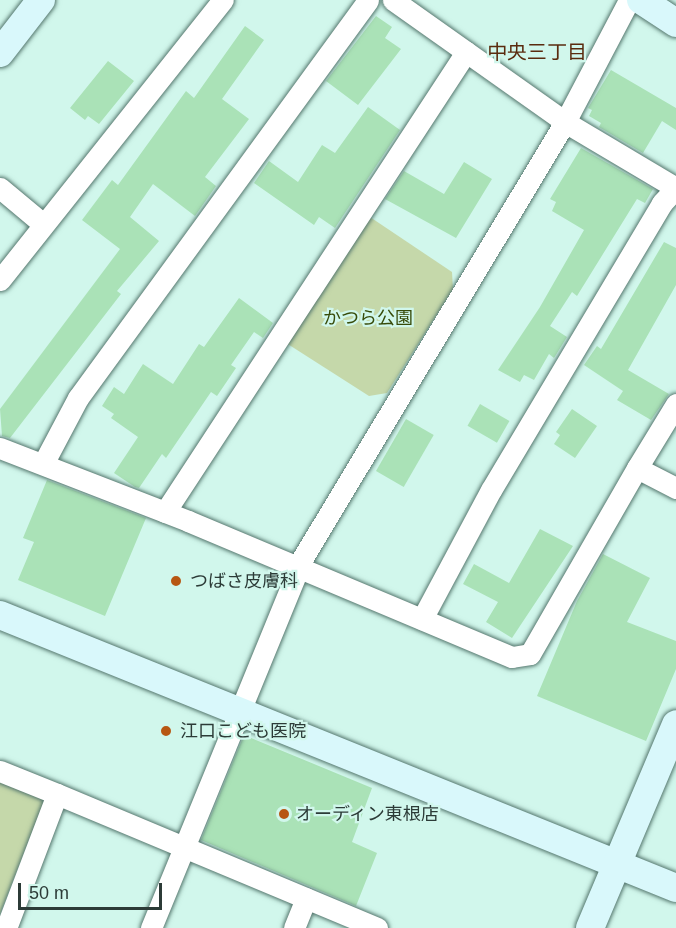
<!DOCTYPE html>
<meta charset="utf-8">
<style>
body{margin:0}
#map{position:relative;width:676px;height:928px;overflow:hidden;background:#d1f7ec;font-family:Helvetica,"Noto Sans JP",sans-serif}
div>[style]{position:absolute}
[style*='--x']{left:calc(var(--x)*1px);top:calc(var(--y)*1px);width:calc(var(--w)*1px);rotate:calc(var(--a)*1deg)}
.green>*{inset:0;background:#c5d8aa}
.building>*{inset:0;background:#aae2b7;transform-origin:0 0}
.roads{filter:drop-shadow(0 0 2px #55776e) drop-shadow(0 0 2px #55776e)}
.street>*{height:21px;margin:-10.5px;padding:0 10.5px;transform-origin:10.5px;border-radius:10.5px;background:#fff}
.secondary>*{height:28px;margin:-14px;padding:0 14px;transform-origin:14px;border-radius:14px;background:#d9f8fb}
.dots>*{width:16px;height:16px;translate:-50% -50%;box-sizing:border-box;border:3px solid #d1f7ec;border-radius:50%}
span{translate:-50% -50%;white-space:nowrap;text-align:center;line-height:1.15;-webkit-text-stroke:4.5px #d1f7ec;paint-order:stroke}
.park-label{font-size:18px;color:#374b09}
.poi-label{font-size:18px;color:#2c3b37}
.left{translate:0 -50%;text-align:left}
.neighbourhood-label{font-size:20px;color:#5a2b0e}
.scale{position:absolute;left:18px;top:883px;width:144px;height:27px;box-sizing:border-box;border:3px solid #2c3b37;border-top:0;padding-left:8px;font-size:18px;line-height:21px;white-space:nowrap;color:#2c3b37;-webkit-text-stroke:4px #d1f7ec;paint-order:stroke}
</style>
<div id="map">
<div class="green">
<i style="clip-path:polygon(367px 215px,452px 272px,453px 289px,387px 393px,369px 396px,283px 341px)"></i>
<i style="clip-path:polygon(0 778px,46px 796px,0 914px)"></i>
</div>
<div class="building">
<i style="clip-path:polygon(376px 16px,392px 27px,385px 38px,401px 49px,358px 105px,326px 81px)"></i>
<i style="clip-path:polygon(245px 26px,264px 40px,222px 99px,249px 119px,205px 177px,216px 186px,195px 216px,153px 184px,130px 217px,159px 241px,117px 291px,121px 294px,10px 438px,2px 436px,0 409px,120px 249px,82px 220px,112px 180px,118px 185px,186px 91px,194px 98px)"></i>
<i style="clip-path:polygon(108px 61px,134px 81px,99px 124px,88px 116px,85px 120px,70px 108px)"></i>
<i style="clip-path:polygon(611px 70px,676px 108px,676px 130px,662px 121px,643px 153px,599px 127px,601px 123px,589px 116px,592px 110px,588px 108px)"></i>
<i style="clip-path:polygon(368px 107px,400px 130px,335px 228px,319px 217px,314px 225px,254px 183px,269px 161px,298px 182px,322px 145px,335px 153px)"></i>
<i style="clip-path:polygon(581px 148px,653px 189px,645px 203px,637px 199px,577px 296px,572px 292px,550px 326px,567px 337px,554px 358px,549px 354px,534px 380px,524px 375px,520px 382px,498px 370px,540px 307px,584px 230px,552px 211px,556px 202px,550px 199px)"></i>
<i style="clip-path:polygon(464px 162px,492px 179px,456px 238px,385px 199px,404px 171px,444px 194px)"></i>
<i style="clip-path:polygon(664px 242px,676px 248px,676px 285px,628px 370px,669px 394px,651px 420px,617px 400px,623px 391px,584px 365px,597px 346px,601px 349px)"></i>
<i style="clip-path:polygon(239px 298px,273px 323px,263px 338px,254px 332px,231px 365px,236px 368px,217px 396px,211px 392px,166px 458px,162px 454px,139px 488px,135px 487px,114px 473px,138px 437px,111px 418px,114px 414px,102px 406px,114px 387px,124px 394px,143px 364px,173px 384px,199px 344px,204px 347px)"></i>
<i style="left:480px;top:404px;width:34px;height:25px;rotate:30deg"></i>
<i style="clip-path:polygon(572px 409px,597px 426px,575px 458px,554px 444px,560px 435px,556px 432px)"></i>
<i style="left:406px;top:419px;width:32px;height:60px;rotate:30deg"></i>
<i style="clip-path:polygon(47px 480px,146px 518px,105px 616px,18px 580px,34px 542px,23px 538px)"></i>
<i style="clip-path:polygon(540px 529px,573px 546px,512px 638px,486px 622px,498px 602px,463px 584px,474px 564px,509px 583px)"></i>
<i style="clip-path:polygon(603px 554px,650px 578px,627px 622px,676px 641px,676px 669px,646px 741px,537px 696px,577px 601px)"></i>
<i style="clip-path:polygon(244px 735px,372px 788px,352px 842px,377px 853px,356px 906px,201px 840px)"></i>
</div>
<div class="roads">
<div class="street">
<i style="--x:393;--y:0;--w:211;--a:35.3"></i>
<i style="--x:565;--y:122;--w:129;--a:30.7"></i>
<i style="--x:0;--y:188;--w:56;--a:39.9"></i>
<i style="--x:0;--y:280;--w:358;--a:-51.5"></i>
<i style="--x:0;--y:448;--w:202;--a:21.2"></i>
<i style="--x:188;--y:521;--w:351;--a:22.8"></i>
<i style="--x:512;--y:657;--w:18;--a:-9"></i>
<i style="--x:530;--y:654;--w:215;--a:-60.1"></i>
<i style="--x:637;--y:468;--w:44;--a:27.1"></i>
<i style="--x:43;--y:464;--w:75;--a:-62.1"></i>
<i style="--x:78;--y:398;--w:492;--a:-53.9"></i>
<i style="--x:637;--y:468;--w:75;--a:-58.6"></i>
<i style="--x:165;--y:512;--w:550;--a:-56.8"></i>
<i style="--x:422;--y:619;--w:146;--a:-61.9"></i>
<i style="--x:491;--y:490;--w:334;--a:-59.2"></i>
<i style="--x:662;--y:203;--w:21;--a:-47"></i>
<i style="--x:0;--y:771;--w:61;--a:22"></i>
<i style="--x:57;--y:794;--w:143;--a:110.8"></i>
<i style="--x:57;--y:794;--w:347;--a:22.7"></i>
<i style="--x:151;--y:928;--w:399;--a:-67.7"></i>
<i style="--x:302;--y:559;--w:510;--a:-58.96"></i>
<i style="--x:565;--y:122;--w:138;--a:-62.3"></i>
<i style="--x:294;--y:928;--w:32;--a:-68"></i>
</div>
<div class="secondary">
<i style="--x:641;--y:0;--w:42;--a:33.3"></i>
<i style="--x:0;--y:53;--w:67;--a:-52.3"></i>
<i style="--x:0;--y:615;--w:729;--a:21.99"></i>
<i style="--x:590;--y:928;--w:221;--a:-67.1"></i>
</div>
</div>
<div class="dots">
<i style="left:176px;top:581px;background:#b75712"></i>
<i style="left:166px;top:731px;background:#b75712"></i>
<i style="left:284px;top:814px;background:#b75712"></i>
</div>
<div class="park-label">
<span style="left:368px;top:318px">かつら公園</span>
</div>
<div class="poi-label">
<span class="left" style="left:190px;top:581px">つばさ皮膚科</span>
<span class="left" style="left:180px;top:731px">江口こども医院</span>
<span class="left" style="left:296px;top:814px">オーディン東根店</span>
</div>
<div class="neighbourhood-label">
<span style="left:537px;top:52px">中央三丁目</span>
</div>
<div class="scale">50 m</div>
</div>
